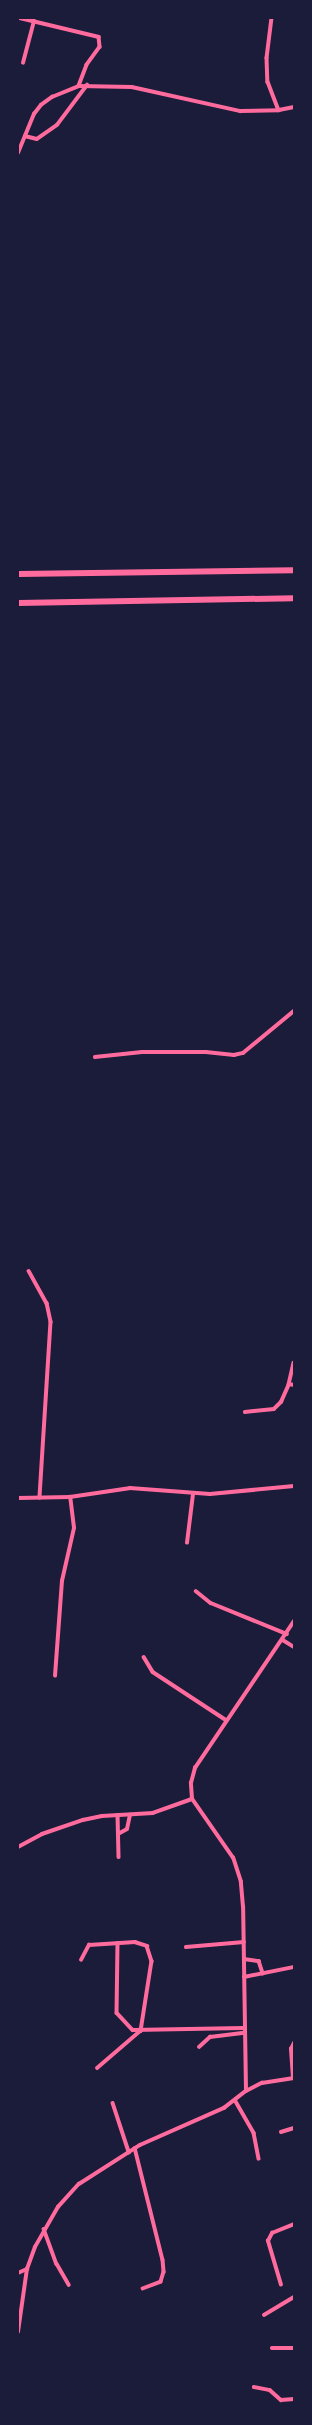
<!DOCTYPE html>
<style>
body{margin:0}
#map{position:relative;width:312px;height:2425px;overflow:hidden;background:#1b1b3a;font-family:Literata,serif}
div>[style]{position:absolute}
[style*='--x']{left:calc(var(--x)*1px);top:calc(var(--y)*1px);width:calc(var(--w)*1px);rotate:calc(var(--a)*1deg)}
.minor>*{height:3.5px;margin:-1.75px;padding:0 1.75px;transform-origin:1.75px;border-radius:1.75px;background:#ff6b9d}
.motorway>*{height:6px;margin:-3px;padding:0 3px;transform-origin:3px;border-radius:3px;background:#ff6b9d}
span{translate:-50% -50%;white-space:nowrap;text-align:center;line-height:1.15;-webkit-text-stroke:3px #1b1b3a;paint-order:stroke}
.frame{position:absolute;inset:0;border:19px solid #1b1b3a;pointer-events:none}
</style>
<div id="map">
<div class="minor">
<i style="--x:20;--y:18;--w:81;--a:13.5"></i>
<i style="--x:99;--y:37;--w:10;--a:84"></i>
<i style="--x:100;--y:47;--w:22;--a:126"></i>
<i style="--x:87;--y:65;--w:22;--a:111"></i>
<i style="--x:272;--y:18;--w:40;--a:97.1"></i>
<i style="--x:267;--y:58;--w:24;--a:88"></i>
<i style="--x:268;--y:82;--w:30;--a:69"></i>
<i style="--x:23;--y:63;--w:43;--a:-75.3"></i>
<i style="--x:25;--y:136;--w:12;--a:14"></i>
<i style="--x:37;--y:139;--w:24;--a:-35"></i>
<i style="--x:57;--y:125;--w:50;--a:-53.1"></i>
<i style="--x:18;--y:153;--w:42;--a:-67.7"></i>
<i style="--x:34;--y:114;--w:11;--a:-52"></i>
<i style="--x:41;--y:105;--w:14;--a:-36"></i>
<i style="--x:52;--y:97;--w:29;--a:-22"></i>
<i style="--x:79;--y:86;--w:53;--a:1.1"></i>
<i style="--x:132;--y:87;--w:111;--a:12.5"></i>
<i style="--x:240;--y:111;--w:39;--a:-1"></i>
<i style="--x:279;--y:110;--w:15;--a:-11"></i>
<i style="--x:95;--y:1057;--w:47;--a:-6.1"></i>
<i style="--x:142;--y:1052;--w:64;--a:0"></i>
<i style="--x:206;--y:1052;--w:28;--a:6"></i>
<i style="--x:234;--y:1055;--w:9;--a:-13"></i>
<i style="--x:243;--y:1053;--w:66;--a:-39.5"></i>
<i style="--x:29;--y:1271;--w:37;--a:61"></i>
<i style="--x:47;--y:1303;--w:19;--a:78"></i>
<i style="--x:51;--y:1322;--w:176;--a:93.6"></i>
<i style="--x:294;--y:1363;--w:22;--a:103"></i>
<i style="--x:289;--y:1384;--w:5;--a:11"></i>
<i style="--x:245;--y:1412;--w:29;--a:-6"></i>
<i style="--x:274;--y:1409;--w:10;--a:-45"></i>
<i style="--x:281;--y:1402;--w:20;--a:-66"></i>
<i style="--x:18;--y:1498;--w:52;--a:-1.1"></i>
<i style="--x:70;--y:1497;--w:61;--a:-8.5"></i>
<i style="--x:130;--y:1488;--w:80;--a:4.3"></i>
<i style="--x:210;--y:1494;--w:84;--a:-5.4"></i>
<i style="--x:187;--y:1543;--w:49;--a:-83"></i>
<i style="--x:196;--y:1591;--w:19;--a:39"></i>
<i style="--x:211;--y:1603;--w:82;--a:22.2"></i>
<i style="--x:283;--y:1640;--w:13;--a:32"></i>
<i style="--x:144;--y:1657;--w:17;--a:59"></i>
<i style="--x:153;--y:1672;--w:87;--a:33.3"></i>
<i style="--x:55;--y:1676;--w:95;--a:-85.8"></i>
<i style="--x:62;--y:1581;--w:54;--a:-77.2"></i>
<i style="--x:74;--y:1528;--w:31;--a:-97"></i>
<i style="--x:118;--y:1815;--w:42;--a:88.6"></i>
<i style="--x:118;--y:1834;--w:10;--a:-29"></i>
<i style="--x:127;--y:1829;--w:14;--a:-78"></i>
<i style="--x:18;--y:1847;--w:27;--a:-28"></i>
<i style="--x:42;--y:1834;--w:43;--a:-18.9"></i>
<i style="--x:83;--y:1820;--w:19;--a:-12"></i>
<i style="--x:102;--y:1816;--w:51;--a:-3.4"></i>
<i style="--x:153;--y:1813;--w:41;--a:-19.7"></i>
<i style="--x:118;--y:1943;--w:70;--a:90.8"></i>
<i style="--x:117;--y:2013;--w:23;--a:47"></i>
<i style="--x:133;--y:2030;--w:110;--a:-1"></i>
<i style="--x:186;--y:1947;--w:58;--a:-4.9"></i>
<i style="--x:244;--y:1959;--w:15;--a:8"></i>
<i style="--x:259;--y:1961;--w:13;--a:72"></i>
<i style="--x:81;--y:1960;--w:17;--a:-62"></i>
<i style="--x:89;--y:1945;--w:46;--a:-3.7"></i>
<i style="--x:135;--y:1942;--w:13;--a:18"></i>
<i style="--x:147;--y:1946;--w:16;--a:72"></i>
<i style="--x:152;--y:1961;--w:71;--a:98.9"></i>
<i style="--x:141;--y:2031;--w:57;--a:139.3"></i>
<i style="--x:244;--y:1977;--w:51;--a:-11.3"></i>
<i style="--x:199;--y:2047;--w:15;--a:-42"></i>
<i style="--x:210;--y:2037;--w:34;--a:-7"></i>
<i style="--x:293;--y:2078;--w:29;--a:-94"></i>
<i style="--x:291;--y:2049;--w:7;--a:-63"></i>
<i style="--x:246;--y:2091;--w:184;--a:-90.9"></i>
<i style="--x:243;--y:1907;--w:25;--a:-95"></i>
<i style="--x:241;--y:1882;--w:25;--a:-108"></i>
<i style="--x:233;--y:1858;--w:72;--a:-124.8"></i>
<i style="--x:192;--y:1799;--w:16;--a:-94"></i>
<i style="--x:191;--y:1783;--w:16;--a:-75"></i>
<i style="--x:195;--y:1768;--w:177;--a:-56"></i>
<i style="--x:235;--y:2100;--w:38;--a:60"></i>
<i style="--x:254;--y:2133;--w:26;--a:79"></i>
<i style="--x:113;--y:2103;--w:52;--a:71.9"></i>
<i style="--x:281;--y:2132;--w:14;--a:-17"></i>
<i style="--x:135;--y:2148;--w:115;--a:76"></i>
<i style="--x:163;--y:2260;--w:12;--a:85"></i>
<i style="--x:164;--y:2272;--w:10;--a:107"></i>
<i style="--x:161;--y:2282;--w:19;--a:159"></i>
<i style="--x:44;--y:2229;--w:37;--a:70"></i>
<i style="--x:57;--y:2264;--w:24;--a:60"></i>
<i style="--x:18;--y:2273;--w:10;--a:-24"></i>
<i style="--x:281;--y:2285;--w:46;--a:-106.5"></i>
<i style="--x:268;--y:2241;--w:9;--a:-63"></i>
<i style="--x:272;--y:2233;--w:24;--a:-22"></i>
<i style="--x:264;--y:2315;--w:35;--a:-31"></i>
<i style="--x:18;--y:2332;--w:64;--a:-81.9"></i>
<i style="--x:27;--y:2269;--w:23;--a:-70"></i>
<i style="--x:35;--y:2247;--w:46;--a:-60.1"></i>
<i style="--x:58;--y:2207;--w:31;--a:-48"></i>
<i style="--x:79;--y:2184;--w:72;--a:-32.6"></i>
<i style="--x:140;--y:2145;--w:92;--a:-23.8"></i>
<i style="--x:224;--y:2108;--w:28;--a:-38"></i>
<i style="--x:246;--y:2091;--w:18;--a:-27"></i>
<i style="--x:262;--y:2083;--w:32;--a:-9"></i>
<i style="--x:272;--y:2348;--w:22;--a:0"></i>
<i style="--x:254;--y:2387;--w:16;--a:11"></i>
<i style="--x:270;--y:2390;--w:15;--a:42"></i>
<i style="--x:281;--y:2400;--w:13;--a:-4"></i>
</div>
<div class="motorway">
<i style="--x:18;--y:574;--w:276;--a:-0.8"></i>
<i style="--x:18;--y:603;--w:276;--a:-1"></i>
</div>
<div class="frame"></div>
</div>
